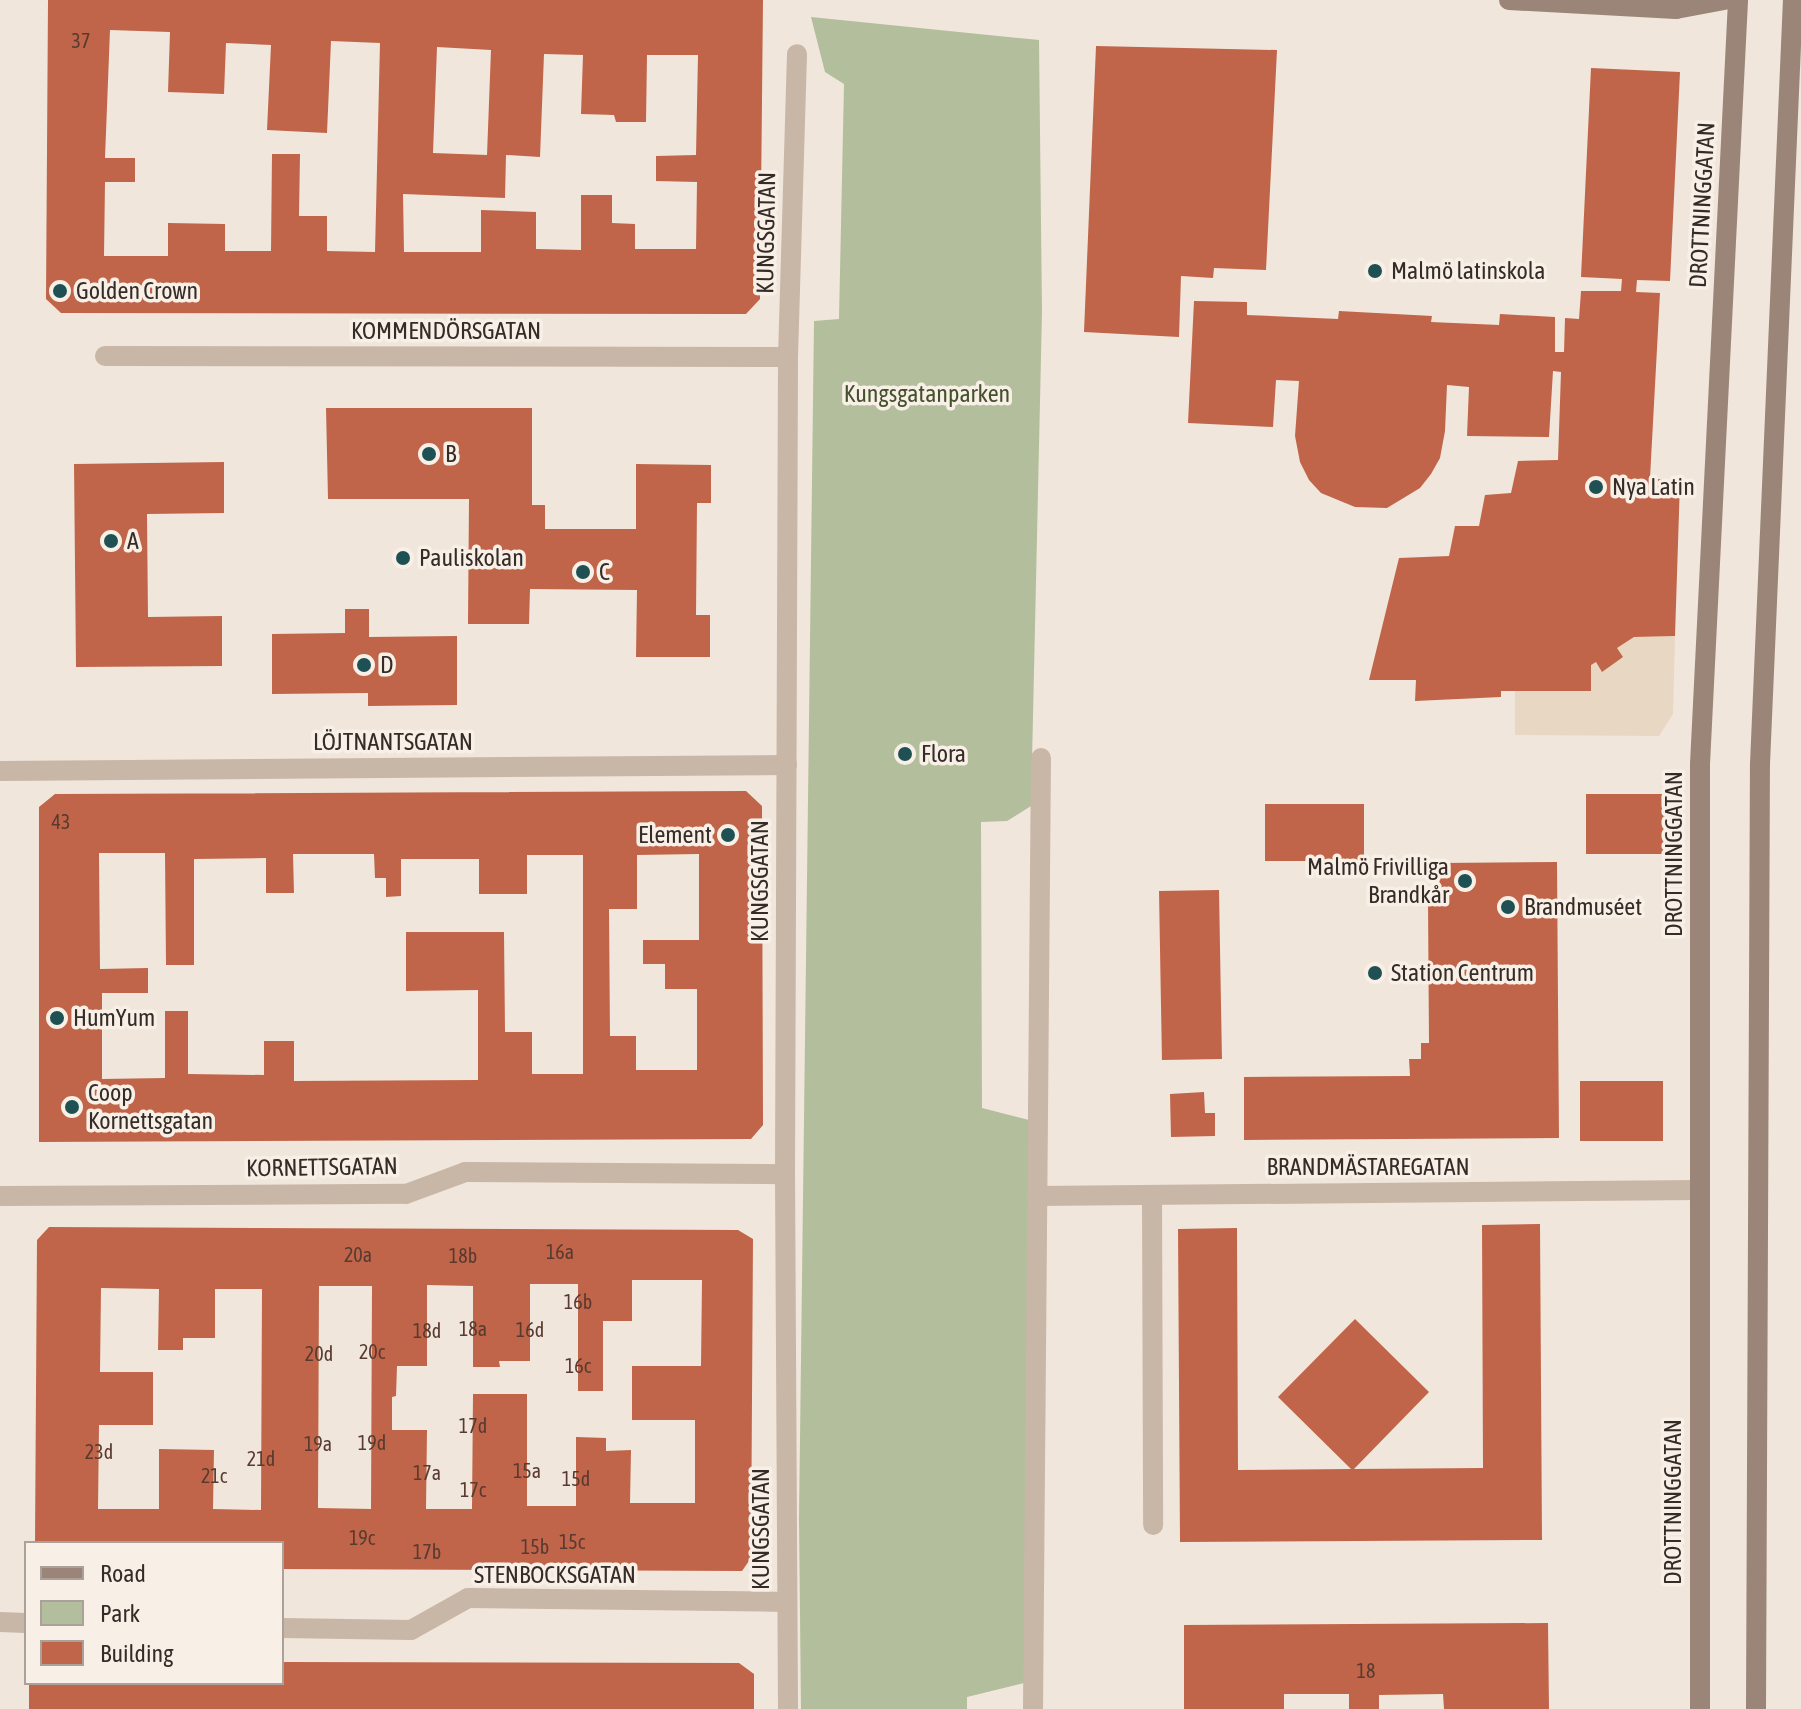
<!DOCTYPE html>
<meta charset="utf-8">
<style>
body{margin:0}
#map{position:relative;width:1801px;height:1709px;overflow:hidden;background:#f0e6db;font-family:"Asap Condensed",sans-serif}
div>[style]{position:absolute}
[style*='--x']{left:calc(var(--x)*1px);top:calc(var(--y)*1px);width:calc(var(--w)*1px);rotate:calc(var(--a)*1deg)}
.green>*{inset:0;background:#b3be9c}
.plaza>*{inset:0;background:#e8d7c2}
.building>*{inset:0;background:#c06549;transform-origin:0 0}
.street>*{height:20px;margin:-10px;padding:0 10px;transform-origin:10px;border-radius:10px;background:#c8b6a7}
.secondary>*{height:20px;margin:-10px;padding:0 10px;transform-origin:10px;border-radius:10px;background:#9b8579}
.dots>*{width:22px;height:22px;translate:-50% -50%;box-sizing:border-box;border:4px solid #f8f0e7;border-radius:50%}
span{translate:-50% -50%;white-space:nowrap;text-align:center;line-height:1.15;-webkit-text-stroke:7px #f8f0e7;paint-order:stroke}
.number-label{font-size:20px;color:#583a30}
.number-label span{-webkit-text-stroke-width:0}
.street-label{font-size:24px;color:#352b27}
.poi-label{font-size:24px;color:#352b27}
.left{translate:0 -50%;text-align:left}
.right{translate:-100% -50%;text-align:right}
.park-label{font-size:24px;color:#44512c}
.legend{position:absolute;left:24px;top:1541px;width:260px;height:144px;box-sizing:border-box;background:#f8f0e7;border:2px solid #aaa19a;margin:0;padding:10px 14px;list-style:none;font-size:24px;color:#352b27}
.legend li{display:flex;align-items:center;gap:16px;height:40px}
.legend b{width:40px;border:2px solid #aaa19a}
</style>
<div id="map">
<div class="green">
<i style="clip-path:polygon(811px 17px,1039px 40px,1042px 312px,1031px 806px,1007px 821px,981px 822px,982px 1108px,1029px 1120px,1024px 1683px,967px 1697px,967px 1709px,801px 1709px,799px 1519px,814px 321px,839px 319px,844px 84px,825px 72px)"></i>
</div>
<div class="plaza">
<i style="clip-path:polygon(1675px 636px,1673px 714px,1659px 736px,1515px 735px,1515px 691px,1596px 662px,1602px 671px,1617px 648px,1634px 637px)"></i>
</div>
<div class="building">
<i style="clip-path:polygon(evenodd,48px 0,763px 0,760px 299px,746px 314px,61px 313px,46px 299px,48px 0,110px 30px,170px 32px,168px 92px,224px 94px,226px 43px,271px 45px,267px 130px,327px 133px,331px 41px,380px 43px,375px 252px,327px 251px,327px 216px,299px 216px,300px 154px,272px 154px,271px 251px,225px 251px,225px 224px,168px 223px,168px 256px,104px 256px,105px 182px,135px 182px,135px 158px,105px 158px,110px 30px,48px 0,437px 47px,491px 50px,487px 155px,433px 153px,437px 47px,48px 0,544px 54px,583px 55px,581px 114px,614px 115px,616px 122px,646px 122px,647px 55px,698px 55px,696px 155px,656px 156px,656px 181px,697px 182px,696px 249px,635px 249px,635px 224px,612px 223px,612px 195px,581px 195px,581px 250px,536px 249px,536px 212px,481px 210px,481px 252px,404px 252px,403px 194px,505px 198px,506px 155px,540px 157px,544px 54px)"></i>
<i style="clip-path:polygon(1096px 46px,1277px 50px,1266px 270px,1214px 268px,1213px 278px,1181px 276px,1179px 337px,1084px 332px)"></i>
<i style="clip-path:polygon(1591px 68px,1680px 72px,1670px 281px,1637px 280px,1636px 292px,1660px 293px,1650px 478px,1680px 482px,1675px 636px,1634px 637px,1617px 648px,1623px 657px,1602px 672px,1596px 662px,1591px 665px,1591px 691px,1501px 691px,1501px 697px,1415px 701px,1416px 680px,1369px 680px,1399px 558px,1449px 556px,1455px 526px,1479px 526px,1485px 495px,1511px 493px,1518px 461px,1558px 460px,1561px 372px,1553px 371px,1549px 437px,1467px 436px,1469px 387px,1447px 385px,1445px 431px,1440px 458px,1431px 474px,1420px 488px,1387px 508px,1355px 507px,1321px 493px,1309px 480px,1300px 462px,1295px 436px,1299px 381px,1276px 380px,1273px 427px,1188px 423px,1194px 301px,1247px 302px,1247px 315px,1338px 319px,1339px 311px,1432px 316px,1431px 322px,1499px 325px,1500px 314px,1555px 317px,1555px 352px,1564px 352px,1565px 318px,1579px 319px,1581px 291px,1621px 291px,1622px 279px,1581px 277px)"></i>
<i style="clip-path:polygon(326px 408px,532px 408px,532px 505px,545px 505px,545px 529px,636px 529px,636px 464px,711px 465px,711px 503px,697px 503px,696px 615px,710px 615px,710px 657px,636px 657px,637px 590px,530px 589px,529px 624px,468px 624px,469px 499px,328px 499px)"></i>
<i style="clip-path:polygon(224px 462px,224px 513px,147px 514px,148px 617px,222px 616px,222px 666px,76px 667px,74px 464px)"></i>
<i style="clip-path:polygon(345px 609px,369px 609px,369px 637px,457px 636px,457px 705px,368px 706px,368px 693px,272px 694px,272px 634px,345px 633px)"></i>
<i style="clip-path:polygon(evenodd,746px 791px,762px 806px,763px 1125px,751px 1139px,39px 1142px,39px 807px,55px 794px,746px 791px,99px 853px,165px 853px,166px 965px,194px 965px,194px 859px,266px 858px,266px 893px,294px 893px,293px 854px,374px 854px,375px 878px,386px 878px,386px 897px,401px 896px,401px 859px,479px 859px,479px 894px,527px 894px,527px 855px,583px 855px,583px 1074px,532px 1074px,532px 1032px,505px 1032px,504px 932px,406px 932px,406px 991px,478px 990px,478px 1080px,294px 1081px,294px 1041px,264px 1041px,264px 1075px,188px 1074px,188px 1011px,165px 1011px,165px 1078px,102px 1079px,102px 993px,148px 993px,148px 968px,100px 969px,99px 853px,746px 791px,699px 854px,699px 940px,643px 940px,643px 964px,665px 964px,665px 989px,697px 989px,697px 1070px,636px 1070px,636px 1036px,610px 1036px,609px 909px,637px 909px,637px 855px,699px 854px)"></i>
<i style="left:1668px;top:794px;width:60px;height:82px;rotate:90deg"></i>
<i style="left:1265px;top:804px;width:99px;height:57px"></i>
<i style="clip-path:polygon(1557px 862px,1559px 1138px,1244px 1140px,1244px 1077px,1410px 1076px,1409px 1059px,1421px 1059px,1421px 1043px,1429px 1043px,1428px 901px,1439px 901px,1440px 863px)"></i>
<i style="left:1219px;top:890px;width:169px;height:60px;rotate:89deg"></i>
<i style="left:1580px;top:1081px;width:83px;height:60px"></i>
<i style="clip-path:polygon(1204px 1092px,1205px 1113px,1215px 1113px,1215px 1136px,1171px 1137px,1170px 1094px)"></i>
<i style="clip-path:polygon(1540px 1224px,1542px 1540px,1180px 1542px,1178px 1229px,1237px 1228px,1238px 1470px,1351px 1469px,1278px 1397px,1355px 1319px,1429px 1392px,1354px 1469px,1483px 1468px,1482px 1225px)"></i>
<i style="clip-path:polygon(evenodd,49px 1227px,738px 1230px,753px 1239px,751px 1558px,742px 1571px,282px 1569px,282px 1543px,35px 1543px,37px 1240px,49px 1227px,632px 1280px,702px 1280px,701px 1366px,632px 1366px,632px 1420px,695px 1420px,695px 1503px,630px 1503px,631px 1450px,606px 1451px,606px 1438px,576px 1437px,576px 1506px,527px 1506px,527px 1394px,473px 1394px,472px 1509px,426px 1509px,427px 1430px,392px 1430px,392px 1397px,396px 1396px,397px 1366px,427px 1366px,427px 1285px,473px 1286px,473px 1367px,500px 1367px,499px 1361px,530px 1361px,530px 1284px,578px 1284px,578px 1391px,603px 1391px,603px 1321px,632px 1321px,632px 1280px,49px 1227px,319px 1286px,372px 1286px,371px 1509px,318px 1508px,319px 1286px,49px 1227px,101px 1288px,159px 1289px,158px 1350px,183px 1350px,183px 1338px,215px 1338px,215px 1289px,262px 1289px,261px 1510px,213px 1509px,214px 1450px,159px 1449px,159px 1509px,98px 1509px,99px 1425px,153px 1425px,153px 1372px,100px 1372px,101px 1288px)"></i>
<i style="clip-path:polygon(1548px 1623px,1549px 1709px,1444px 1709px,1443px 1694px,1379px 1695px,1379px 1709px,1349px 1709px,1349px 1694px,1284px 1694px,1284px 1709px,1184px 1709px,1184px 1625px)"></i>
<i style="clip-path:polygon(282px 1662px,739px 1663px,754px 1674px,754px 1709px,29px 1709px,29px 1683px,282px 1683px)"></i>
</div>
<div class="street">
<i style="--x:105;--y:356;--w:683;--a:0.08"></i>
<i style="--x:0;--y:771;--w:787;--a:-0.44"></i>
<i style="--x:1152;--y:1195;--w:330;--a:89.8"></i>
<i style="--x:0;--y:1196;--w:406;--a:-0.3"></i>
<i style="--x:406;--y:1194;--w:63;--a:-20.4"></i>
<i style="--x:465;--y:1172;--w:320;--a:0.4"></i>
<i style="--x:1037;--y:1196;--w:662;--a:-0.52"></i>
<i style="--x:0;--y:1622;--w:26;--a:2"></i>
<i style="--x:282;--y:1628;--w:129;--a:0.9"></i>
<i style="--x:411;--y:1630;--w:65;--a:-29.3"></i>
<i style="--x:468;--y:1598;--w:319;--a:0.7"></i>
<i style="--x:788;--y:1709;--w:535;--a:-90.32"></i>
<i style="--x:785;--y:1174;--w:817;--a:-89.79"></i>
<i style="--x:788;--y:357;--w:303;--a:-88.3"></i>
<i style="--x:1033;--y:1709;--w:951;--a:-89.52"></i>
</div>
<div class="secondary">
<i style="--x:1509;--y:0;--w:167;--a:3.1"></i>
<i style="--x:1676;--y:9;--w:49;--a:-10.6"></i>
<i style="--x:1700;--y:1709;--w:945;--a:-90"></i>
<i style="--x:1700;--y:764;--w:765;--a:-87.15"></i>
<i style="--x:1756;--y:1709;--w:945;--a:-89.76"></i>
<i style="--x:1760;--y:764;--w:765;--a:-87.53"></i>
</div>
<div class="dots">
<i style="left:1375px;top:271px;background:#1f5154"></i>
<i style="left:60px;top:291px;background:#1f5154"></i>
<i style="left:429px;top:454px;background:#1f5154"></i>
<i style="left:1596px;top:487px;background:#1f5154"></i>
<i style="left:111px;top:541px;background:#1f5154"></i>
<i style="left:403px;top:558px;background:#1f5154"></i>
<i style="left:583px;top:572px;background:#1f5154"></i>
<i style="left:364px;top:665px;background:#1f5154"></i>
<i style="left:905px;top:754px;background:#1f5154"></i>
<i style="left:728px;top:835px;background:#1f5154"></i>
<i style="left:1465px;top:881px;background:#1f5154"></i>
<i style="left:1508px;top:907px;background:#1f5154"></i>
<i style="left:1375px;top:973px;background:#1f5154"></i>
<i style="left:57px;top:1018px;background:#1f5154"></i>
<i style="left:72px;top:1107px;background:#1f5154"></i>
</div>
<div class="number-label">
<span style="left:81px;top:40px">37</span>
<span style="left:61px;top:821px">43</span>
<span style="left:560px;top:1251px">16a</span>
<span style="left:358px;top:1254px">20a</span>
<span style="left:463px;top:1255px">18b</span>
<span style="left:578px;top:1301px">16b</span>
<span style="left:473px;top:1328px">18a</span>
<span style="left:530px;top:1329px">16d</span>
<span style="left:427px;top:1330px">18d</span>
<span style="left:372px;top:1351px">20c</span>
<span style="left:319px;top:1353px">20d</span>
<span style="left:578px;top:1365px">16c</span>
<span style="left:473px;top:1425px">17d</span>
<span style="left:372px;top:1442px">19d</span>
<span style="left:318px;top:1443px">19a</span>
<span style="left:99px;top:1451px">23d</span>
<span style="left:261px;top:1458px">21d</span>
<span style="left:527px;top:1470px">15a</span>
<span style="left:427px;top:1472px">17a</span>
<span style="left:214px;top:1475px">21c</span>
<span style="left:576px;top:1478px">15d</span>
<span style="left:473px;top:1489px">17c</span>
<span style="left:362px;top:1537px">19c</span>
<span style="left:572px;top:1541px">15c</span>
<span style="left:535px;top:1546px">15b</span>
<span style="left:427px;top:1551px">17b</span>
<span style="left:1366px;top:1670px">18</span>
</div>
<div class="street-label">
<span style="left:1702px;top:205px;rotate:-87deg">DROTTNINGGATAN</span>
<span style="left:766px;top:233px;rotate:-89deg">KUNGSGATAN</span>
<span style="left:446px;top:331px">KOMMENDÖRSGATAN</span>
<span style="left:393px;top:742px">LÖJTNANTSGATAN</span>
<span style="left:1674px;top:854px;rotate:-90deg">DROTTNINGGATAN</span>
<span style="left:760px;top:881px;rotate:-90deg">KUNGSGATAN</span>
<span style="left:322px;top:1167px;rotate:-1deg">KORNETTSGATAN</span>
<span style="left:1368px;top:1167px">BRANDMÄSTAREGATAN</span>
<span style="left:1673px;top:1502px;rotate:-90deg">DROTTNINGGATAN</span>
<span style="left:761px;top:1529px;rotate:-90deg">KUNGSGATAN</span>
<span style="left:555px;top:1575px">STENBOCKSGATAN</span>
</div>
<div class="poi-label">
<span class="left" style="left:1391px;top:271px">Malmö latinskola</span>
<span class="left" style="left:76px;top:291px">Golden Crown</span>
<span class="left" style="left:445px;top:454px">B</span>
<span class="left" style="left:1612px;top:487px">Nya Latin</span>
<span class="left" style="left:127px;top:541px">A</span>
<span class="left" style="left:419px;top:558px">Pauliskolan</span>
<span class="left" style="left:599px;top:572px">C</span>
<span class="left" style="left:380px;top:665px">D</span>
<span class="left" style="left:921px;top:754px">Flora</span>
<span class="right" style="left:712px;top:835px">Element</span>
<span class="right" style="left:1449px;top:881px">Malmö Frivilliga<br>Brandkår</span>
<span class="left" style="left:1524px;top:907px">Brandmuséet</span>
<span class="left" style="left:1391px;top:973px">Station Centrum</span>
<span class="left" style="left:73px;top:1018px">HumYum</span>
<span class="left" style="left:88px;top:1107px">Coop<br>Kornettsgatan</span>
</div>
<div class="park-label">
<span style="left:927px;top:394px">Kungsgatanparken</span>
</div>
<ul class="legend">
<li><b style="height:10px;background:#9b8579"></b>Road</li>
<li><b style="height:22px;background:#b3be9c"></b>Park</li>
<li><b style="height:22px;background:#c06549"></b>Building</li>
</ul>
</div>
